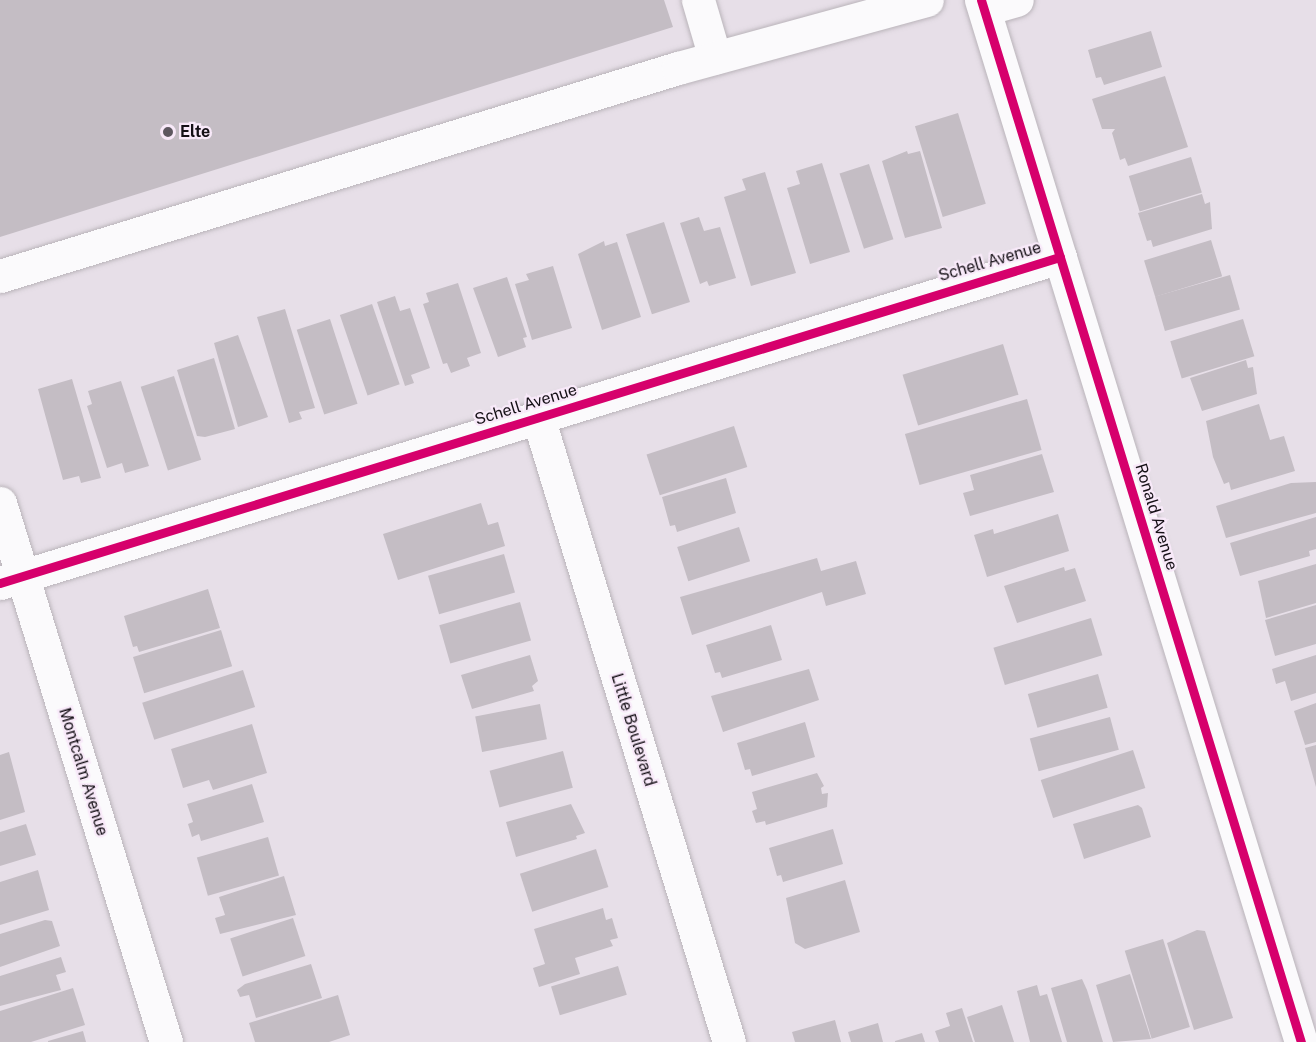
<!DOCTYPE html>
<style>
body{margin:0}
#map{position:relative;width:1316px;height:1042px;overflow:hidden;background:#e7dfe8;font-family:"Public Sans",sans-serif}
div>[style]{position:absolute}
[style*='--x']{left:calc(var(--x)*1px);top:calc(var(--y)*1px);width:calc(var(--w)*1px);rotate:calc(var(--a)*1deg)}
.building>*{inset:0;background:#c4bdc4;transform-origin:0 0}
.roads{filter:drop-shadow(0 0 2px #bab4ba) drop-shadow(0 0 2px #bab4ba)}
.minor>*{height:33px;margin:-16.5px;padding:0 16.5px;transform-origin:16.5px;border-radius:16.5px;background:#fbfafc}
.cycleway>*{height:9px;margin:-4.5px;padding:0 4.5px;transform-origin:4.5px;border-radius:4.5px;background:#d6006c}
.dots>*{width:16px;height:16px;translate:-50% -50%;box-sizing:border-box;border:3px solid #f8e9f9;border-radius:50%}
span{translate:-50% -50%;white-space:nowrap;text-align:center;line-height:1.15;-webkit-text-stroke:4.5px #f8e9f9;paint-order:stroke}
.poi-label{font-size:16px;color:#151016;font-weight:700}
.left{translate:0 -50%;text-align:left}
.street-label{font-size:16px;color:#151016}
</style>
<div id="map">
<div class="building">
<i style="clip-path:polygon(0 0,664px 0,673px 27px,0 237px)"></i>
<i style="clip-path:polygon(1151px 31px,1162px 67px,1104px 85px,1101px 77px,1096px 78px,1088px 50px)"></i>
<i style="clip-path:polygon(1165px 76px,1188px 147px,1128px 166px,1125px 158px,1120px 160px,1112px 133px,1115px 129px,1102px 129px,1092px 99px)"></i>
<i style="left:958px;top:113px;width:95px;height:45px;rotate:73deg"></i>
<i style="clip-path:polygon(907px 151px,908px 154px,920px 151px,942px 228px,905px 238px,882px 161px)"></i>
<i style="left:1191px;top:157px;width:37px;height:65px;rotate:73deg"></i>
<i style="clip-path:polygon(822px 163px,850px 252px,810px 264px,787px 188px,800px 184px,796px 171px)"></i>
<i style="left:869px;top:164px;width:79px;height:31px;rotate:72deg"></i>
<i style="clip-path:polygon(765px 172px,796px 273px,751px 286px,724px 197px,746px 190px,742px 179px)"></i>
<i style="clip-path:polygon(1202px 194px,1205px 204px,1210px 202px,1212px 229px,1153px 247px,1151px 240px,1147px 241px,1138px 213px)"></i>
<i style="clip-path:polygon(699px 217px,704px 231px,720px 227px,736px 278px,709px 286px,707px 281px,700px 284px,680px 223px)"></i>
<i style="left:664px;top:222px;width:84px;height:40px;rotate:72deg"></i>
<i style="left:1211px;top:240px;width:38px;height:70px;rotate:73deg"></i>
<i style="clip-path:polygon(604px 241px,605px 246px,617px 242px,641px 317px,602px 330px,578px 254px)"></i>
<i style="clip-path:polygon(553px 266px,572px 328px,532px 340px,515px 284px,529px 280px,526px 274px)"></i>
<i style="left:1230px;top:275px;width:36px;height:78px;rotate:74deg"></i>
<i style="clip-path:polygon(507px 277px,527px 337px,523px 338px,526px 347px,498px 357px,473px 288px)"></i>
<i style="clip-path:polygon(458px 283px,481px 353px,467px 358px,470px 366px,451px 373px,447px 363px,443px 364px,423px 304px,429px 302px,426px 293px)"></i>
<i style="clip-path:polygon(395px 296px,400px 311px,410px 308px,430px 368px,411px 375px,414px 383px,405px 386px,377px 302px)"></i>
<i style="left:372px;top:304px;width:85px;height:34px;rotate:71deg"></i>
<i style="clip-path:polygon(285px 309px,315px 408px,299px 412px,302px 419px,289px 423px,257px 317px)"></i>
<i style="left:330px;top:319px;width:89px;height:35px;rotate:72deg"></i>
<i style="left:1243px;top:319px;width:39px;height:76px;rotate:73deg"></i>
<i style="clip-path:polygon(238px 335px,268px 417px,238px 427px,214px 343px)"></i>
<i style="left:1003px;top:344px;width:53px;height:105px;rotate:73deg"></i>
<i style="clip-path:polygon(214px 358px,235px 429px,205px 437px,197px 436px,177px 370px)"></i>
<i style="clip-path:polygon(1246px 360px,1248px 368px,1253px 367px,1257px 394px,1202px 411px,1190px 378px)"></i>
<i style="left:174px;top:376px;width:88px;height:35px;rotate:72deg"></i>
<i style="clip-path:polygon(72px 379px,101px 478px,81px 483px,79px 476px,63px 480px,38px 389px)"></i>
<i style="clip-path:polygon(121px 381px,149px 466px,125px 473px,122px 463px,107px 468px,87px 406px,92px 404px,88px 391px)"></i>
<i style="left:1027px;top:399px;width:53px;height:127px;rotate:74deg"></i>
<i style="clip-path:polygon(1259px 404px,1270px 440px,1284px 436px,1295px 471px,1231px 490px,1229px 482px,1224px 484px,1213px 457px,1206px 421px)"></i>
<i style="left:734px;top:426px;width:43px;height:92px;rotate:72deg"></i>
<i style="clip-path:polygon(1042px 454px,1054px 492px,970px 516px,963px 493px,974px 490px,970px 475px)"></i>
<i style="clip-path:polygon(726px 478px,736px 513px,677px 532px,675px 525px,670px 526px,662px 497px)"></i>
<i style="clip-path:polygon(1316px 482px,1316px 513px,1226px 538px,1216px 506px,1291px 483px)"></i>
<i style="clip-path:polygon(481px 503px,488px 525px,498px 522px,505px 546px,398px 580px,383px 534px)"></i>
<i style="clip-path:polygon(1058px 514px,1069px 551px,987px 577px,974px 535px,993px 529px,994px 534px)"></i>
<i style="clip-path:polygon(1316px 517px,1316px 549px,1309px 551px,1310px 556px,1240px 576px,1230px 543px)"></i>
<i style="left:739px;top:527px;width:36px;height:65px;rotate:72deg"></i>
<i style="left:504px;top:554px;width:40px;height:79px;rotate:74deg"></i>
<i style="clip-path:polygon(817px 558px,821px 571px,856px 561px,866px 594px,826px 606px,822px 592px,692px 635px,680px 597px)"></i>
<i style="clip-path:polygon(1316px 564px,1316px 603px,1266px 618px,1258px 581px)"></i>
<i style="clip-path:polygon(1064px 567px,1065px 571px,1075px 568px,1086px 601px,1017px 623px,1004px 586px)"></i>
<i style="clip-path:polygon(208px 589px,220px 628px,139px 652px,137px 646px,133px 647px,124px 616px)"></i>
<i style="left:520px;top:602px;width:40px;height:84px;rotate:74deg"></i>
<i style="clip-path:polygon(1316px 605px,1316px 644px,1275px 656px,1265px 620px)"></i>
<i style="left:1091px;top:618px;width:39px;height:102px;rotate:73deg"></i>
<i style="clip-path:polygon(771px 625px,782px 660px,722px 678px,720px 672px,715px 673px,706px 645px)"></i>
<i style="left:221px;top:630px;width:38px;height:92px;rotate:73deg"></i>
<i style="clip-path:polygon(530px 655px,538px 681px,532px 686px,534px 691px,472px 709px,461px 675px)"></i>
<i style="clip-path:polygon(1316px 655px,1316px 693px,1291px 701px,1285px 681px,1276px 684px,1272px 669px)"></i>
<i style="clip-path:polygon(809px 669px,819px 700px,723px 732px,711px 696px)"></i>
<i style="left:243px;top:670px;width:39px;height:106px;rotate:72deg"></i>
<i style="left:1098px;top:674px;width:35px;height:73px;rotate:74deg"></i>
<i style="clip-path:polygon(1316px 703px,1316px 742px,1305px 745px,1294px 711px)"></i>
<i style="left:540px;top:704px;width:36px;height:66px;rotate:79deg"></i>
<i style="left:1110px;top:717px;width:34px;height:83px;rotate:75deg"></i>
<i style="clip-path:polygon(805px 722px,815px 757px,752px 776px,750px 769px,745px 770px,737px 743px)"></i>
<i style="clip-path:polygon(252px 724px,267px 773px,213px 790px,209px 780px,183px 788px,171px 749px)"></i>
<i style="clip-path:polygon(1316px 745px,1316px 787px,1305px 748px)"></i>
<i style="left:1133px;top:750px;width:40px;height:97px;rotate:72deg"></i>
<i style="left:563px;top:751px;width:38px;height:76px;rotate:75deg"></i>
<i style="clip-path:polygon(9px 752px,25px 812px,0 820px,0 755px)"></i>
<i style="clip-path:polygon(817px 773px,824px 786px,821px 788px,822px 794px,828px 793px,827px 807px,766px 825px,765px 821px,756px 823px,752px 811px,757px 809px,752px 792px)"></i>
<i style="clip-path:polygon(252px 784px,264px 822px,201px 841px,199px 834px,192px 837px,188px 824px,193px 822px,187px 804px)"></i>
<i style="clip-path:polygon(571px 804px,585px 833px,576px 836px,577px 839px,516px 857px,506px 822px)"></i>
<i style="clip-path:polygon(1138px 805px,1142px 808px,1151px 837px,1084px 859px,1073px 824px)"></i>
<i style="clip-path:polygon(26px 824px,36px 855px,0 866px,0 832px)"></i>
<i style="clip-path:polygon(833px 829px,843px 864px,783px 882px,781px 875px,777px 876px,769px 848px)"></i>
<i style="left:268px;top:837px;width:40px;height:74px;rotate:74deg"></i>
<i style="left:596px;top:849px;width:40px;height:80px;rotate:72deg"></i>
<i style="clip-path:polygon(38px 870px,49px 910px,0 925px,0 882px)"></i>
<i style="clip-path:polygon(284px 876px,296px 915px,220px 934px,215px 918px,225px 915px,219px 897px)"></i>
<i style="clip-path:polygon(845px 880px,860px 932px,805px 949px,795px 943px,786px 898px)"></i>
<i style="clip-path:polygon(603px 908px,606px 920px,612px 918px,618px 938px,610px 940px,613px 946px,575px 958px,580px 974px,539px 987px,533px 968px,545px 964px,534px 929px)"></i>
<i style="left:293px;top:918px;width:40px;height:66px;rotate:72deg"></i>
<i style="clip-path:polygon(45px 920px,52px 921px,60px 946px,0 967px,0 934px)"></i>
<i style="clip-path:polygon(1197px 930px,1205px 931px,1233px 1018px,1194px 1030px,1167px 943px)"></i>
<i style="left:1163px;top:939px;width:92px;height:40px;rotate:73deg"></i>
<i style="clip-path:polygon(61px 957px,66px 972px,56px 975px,61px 990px,0 1006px,0 976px)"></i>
<i style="clip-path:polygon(311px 964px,322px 998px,256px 1018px,249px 995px,240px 997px,237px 990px,245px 984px)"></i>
<i style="left:618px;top:966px;width:30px;height:70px;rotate:73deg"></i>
<i style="clip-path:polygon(1130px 974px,1151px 1039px,1113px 1042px,1096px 985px)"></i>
<i style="clip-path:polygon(1082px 979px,1087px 990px,1103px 1042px,1067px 1042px,1051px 988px)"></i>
<i style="clip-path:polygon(1037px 985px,1040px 996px,1047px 994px,1062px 1042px,1030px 1042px,1017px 991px)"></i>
<i style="clip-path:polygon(73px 988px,85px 1025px,31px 1042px,0 1042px,0 1011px)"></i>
<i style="clip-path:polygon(338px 995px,350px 1035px,329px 1042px,255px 1042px,249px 1023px)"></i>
<i style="clip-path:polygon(1002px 1005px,1014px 1042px,975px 1042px,967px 1017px)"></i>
<i style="clip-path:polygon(962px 1008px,973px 1042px,939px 1042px,935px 1031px,950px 1026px,946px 1013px)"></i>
<i style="clip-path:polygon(835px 1020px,841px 1042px,795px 1042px,792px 1032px)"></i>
<i style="clip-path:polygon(878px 1023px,883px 1042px,851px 1042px,848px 1032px)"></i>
<i style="clip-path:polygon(83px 1031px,86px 1042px,48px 1042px,48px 1041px)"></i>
<i style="clip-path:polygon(922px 1033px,925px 1042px,895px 1042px,895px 1041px)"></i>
</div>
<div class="roads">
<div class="minor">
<i style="--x:698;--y:0;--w:60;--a:73.7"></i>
<i style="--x:981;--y:0;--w:1090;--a:72.93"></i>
<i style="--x:985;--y:9;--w:33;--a:-16"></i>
<i style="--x:0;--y:276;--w:709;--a:-17.06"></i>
<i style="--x:678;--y:68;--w:258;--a:-15.3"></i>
<i style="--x:538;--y:417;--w:654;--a:73.01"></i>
<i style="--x:0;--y:503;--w:564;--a:72.88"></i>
<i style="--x:0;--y:583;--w:1109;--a:-17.1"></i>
</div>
</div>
<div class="cycleway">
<i style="--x:981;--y:0;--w:1090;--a:72.93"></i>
<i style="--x:0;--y:583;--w:1109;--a:-17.1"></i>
</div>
<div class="dots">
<i style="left:168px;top:132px;background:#5e5860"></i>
</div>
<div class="poi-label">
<span class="left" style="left:180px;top:132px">Elte</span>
</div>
<div class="street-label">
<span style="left:990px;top:262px;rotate:-16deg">Schell Avenue</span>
<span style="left:526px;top:405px;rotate:-17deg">Schell Avenue</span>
<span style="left:1156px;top:517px;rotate:73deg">Ronald Avenue</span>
<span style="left:633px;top:730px;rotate:73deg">Little Boulevard</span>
<span style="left:83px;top:772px;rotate:73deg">Montcalm Avenue</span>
</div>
</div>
